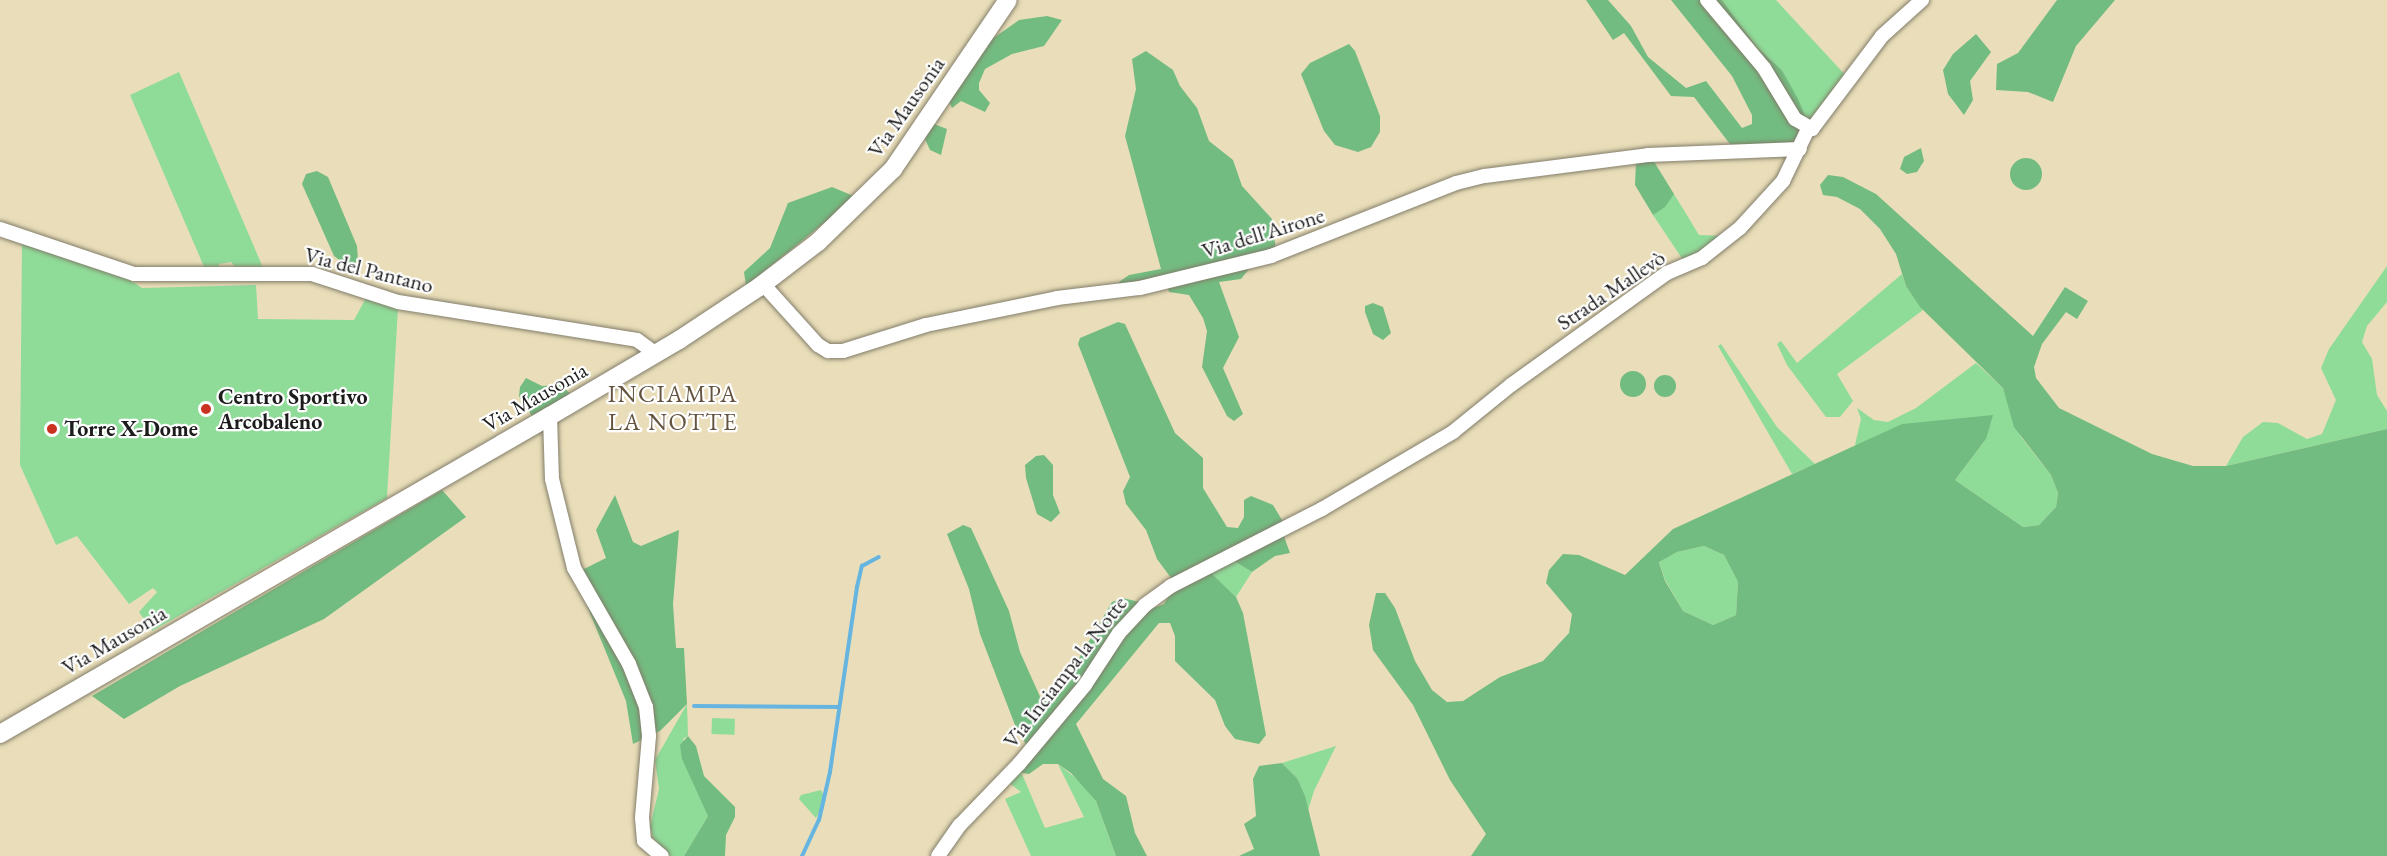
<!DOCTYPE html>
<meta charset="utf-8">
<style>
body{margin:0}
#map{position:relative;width:2387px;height:856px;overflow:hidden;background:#e9deb9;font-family:"EB Garamond",serif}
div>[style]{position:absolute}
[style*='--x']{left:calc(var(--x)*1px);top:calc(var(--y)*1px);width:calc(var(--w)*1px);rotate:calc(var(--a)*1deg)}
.green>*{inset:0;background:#8fdc99;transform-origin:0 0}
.forest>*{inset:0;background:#73bc81}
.round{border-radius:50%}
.stream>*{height:4px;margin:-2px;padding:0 2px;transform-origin:2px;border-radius:2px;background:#66b5e0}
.roads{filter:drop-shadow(0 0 2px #827d6a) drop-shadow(0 0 2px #827d6a)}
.street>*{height:14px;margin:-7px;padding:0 7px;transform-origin:7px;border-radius:7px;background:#fff}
.secondary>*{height:18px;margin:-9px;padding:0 9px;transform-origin:9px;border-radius:9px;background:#fff}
.dots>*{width:16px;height:16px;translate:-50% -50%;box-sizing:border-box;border:3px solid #fff;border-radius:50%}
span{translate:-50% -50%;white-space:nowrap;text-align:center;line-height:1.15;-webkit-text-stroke:4.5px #fff;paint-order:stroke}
.street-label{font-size:22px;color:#1c1c1c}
.poi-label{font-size:22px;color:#1c1c1c;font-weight:700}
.left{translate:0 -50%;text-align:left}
.neighbourhood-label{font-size:24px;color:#64533f;letter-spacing:1.5px}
</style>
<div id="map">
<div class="green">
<i style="clip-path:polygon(1722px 0,1776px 0,1848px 78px,1808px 123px,1782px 70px,1757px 47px)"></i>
<i style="clip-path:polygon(179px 72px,261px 263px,262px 268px,237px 269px,231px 262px,219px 264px,219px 269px,205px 269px,130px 95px)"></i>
<i style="clip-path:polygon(1674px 194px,1699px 235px,1725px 236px,1685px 263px,1653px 215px)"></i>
<i style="clip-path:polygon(22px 241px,127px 278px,142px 288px,256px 285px,258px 319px,354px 320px,366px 298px,398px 308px,387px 498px,152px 631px,139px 612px,157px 592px,153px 588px,129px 604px,77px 536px,56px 545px,20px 465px)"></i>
<i style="clip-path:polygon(2387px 266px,2387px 302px,2367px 326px,2362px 342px,2372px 359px,2377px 395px,2387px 411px,2387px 429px,2226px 466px,2243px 437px,2263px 422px,2278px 423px,2307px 439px,2322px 434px,2336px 400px,2321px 368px,2329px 349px)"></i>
<i style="clip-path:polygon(1902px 274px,1906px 286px,1923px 310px,1837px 374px,1853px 401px,1840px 417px,1826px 417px,1787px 365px,1777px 344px,1781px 341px,1797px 363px)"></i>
<i style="clip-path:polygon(1721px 344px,1777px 427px,1815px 464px,1792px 474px,1718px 346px)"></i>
<i style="clip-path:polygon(1976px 363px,2003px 388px,2021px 437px,2051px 475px,2058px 493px,2056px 507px,2039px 525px,2023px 527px,1955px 480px,1986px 439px,1855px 445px,1861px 419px,1857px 408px,1874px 420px,1888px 422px,1916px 408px)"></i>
<i style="clip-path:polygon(1704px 546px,1724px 555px,1738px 582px,1736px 615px,1713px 625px,1683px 611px,1665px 580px,1659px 561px,1677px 552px)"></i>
<i style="clip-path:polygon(1234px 561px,1252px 572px,1236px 597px,1208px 570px)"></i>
<i style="clip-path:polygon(687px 704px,688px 736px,683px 739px,708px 816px,684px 856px,670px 856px,653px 838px,650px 826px,659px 789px,655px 760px)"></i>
<i style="left:712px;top:718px;width:23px;height:16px;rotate:2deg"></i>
<i style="clip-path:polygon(1336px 746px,1314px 791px,1307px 814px,1297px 778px,1282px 763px)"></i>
<i style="clip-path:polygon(1058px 764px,1082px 783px,1096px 801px,1116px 856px,1031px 856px,1005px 799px,1021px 792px,1008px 782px,1017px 772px,1022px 774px,1045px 828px,1084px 817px)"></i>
<i style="clip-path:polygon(821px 790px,826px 800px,816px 818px,799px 799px,801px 795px)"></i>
</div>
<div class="forest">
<i style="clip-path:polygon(1586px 0,1608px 0,1631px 26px,1648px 57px,1686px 88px,1706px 81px,1742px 128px,1752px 124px,1752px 115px,1732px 76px,1671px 0,1722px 0,1757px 47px,1782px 70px,1798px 99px,1808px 123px,1799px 147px,1736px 152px,1694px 97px,1671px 96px,1624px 33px,1613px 40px)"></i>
<i style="clip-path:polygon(2057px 0,2115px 0,2076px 46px,2053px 102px,2028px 92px,1996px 90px,1997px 64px,2018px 53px)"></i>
<i style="clip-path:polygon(1047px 16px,1062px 20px,1044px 46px,1012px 54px,985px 69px,979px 83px,979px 90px,990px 103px,985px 112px,961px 101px,952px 108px,949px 102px,988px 42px,1019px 20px)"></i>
<i style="clip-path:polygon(1976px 34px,1991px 52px,1970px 81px,1973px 100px,1964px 115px,1948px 94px,1943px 70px,1953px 54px)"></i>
<i style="clip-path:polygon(1349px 44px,1355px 51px,1380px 116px,1380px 132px,1371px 147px,1358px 152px,1335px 145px,1324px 131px,1301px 74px,1310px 63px)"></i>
<i style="clip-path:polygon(1146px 51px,1173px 70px,1180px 86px,1197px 108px,1209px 141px,1233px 160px,1242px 186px,1272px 219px,1276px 251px,1116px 290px,1119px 282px,1129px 275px,1161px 269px,1125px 136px,1136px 89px,1132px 59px)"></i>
<i style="clip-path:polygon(934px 124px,947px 129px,941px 155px,930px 150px,925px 139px)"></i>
<i style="clip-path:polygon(1921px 148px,1924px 161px,1917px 172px,1907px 174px,1900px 169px,1904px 157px)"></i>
<i class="round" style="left:2010px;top:158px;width:32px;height:32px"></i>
<i style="clip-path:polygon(1653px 160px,1674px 194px,1665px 207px,1653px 215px,1635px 185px,1636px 161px)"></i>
<i style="clip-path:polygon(317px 171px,328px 177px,357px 246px,358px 260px,350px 268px,334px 256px,302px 184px,306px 174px)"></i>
<i style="clip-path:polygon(evenodd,1828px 175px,1843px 177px,1876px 194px,2033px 336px,2065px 287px,2088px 301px,2077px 319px,2066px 312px,2042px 344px,2034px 367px,2036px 378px,2059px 408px,2152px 454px,2193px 466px,2226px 466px,2387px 429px,2387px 856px,1471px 856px,1486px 834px,1450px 780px,1413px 705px,1373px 650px,1369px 625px,1376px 593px,1385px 593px,1395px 608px,1415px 661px,1432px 690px,1447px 702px,1463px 701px,1500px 677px,1543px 661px,1569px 633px,1572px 614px,1546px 583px,1549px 570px,1563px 554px,1579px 555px,1625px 575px,1673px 529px,1902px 424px,1993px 415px,1986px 439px,1955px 480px,2023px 527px,2039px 525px,2056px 507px,2058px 493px,2051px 475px,2014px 427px,2003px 388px,1920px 307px,1906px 286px,1896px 254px,1880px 229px,1860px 209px,1837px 197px,1823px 195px,1820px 185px,1828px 175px,1704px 546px,1724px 555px,1738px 582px,1736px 615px,1713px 625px,1683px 611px,1665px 581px,1659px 562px,1677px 552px,1704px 546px)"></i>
<i style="clip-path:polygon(832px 187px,856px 197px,746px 286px,744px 272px,770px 248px,788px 203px)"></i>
<i style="clip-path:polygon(1253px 264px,1241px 279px,1219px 282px,1239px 337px,1223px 368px,1243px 414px,1234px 421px,1227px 416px,1202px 367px,1207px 331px,1203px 318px,1189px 295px,1169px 292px,1167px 285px)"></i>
<i style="clip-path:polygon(1373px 303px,1383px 307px,1391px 333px,1383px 340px,1373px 334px,1365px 312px,1365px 306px)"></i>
<i style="clip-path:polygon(1118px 322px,1125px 324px,1175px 433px,1203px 458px,1203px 488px,1227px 527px,1238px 528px,1244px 517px,1244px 500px,1251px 496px,1273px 505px,1285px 525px,1174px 582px,1157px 559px,1146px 530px,1126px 504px,1123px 491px,1130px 477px,1078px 344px,1080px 338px)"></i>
<i class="round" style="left:1620px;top:371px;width:26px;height:26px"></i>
<i class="round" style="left:1654px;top:375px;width:22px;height:22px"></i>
<i style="clip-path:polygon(526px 378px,542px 386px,560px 385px,571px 394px,532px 416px,519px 396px,520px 387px)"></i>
<i style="clip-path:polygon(1044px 455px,1053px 465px,1053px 495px,1060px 513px,1051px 522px,1037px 514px,1026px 478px,1025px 465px,1036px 456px)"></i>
<i style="clip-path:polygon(442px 490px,466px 517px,324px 619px,180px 686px,124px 719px,92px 696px)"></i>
<i style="clip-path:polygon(615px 495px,633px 542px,641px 546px,679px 530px,673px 604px,676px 648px,684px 648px,687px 704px,660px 731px,633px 744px,626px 701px,574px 574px,606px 558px,596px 530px)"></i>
<i style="clip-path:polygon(963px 525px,971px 528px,1009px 611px,1020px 652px,1042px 701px,1048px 701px,1059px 692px,1112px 602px,1123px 598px,1143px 603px,1028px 748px,1015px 725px,980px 634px,969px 589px,947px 534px)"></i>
<i style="clip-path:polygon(1282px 531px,1290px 553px,1275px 556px,1252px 572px,1234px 561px)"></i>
<i style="clip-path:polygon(1208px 570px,1236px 597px,1243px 613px,1266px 735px,1259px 744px,1235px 739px,1225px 726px,1215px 700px,1175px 661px,1175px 636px,1170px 623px,1159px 623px,1076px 724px,1103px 779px,1126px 796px,1135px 833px,1147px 856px,1116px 856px,1096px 801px,1071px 773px,1058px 764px,1043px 764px,1029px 774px,1016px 772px,1120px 634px,1151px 609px,1164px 604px,1173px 589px)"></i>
<i style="clip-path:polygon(688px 736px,696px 746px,704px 776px,735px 807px,735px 817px,726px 835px,725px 856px,684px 856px,708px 816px,682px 759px,680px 745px)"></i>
<i style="clip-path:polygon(1282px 763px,1297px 778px,1305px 796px,1320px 856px,1239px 856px,1254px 849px,1244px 824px,1256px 816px,1253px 779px,1259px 766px)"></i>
</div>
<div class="stream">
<i style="--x:694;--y:706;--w:145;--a:0.4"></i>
<i style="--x:802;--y:856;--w:40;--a:-65"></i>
<i style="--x:819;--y:820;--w:49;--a:-77.1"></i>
<i style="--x:830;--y:772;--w:187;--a:-81.7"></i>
<i style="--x:857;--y:587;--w:22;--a:-77"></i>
<i style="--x:862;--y:566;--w:19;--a:-28"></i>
</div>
<div class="roads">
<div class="street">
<i style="--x:1707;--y:0;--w:89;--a:50"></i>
<i style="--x:1764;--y:68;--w:60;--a:58.7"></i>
<i style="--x:1795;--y:119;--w:20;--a:30"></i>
<i style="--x:1812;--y:129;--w:116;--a:-53"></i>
<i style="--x:1882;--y:36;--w:54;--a:-42"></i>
<i style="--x:0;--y:229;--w:141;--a:18.6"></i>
<i style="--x:134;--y:274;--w:178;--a:0"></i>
<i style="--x:312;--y:274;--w:90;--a:18"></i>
<i style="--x:398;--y:302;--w:242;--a:9"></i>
<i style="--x:637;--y:340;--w:24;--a:36"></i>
<i style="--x:763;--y:284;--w:82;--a:48"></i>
<i style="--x:818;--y:345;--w:12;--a:31"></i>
<i style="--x:828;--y:351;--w:15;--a:0"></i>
<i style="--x:843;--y:351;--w:87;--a:-17.4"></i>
<i style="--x:926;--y:325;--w:134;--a:-11.6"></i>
<i style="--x:1057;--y:298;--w:84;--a:-6.9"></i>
<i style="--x:1140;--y:288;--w:135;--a:-13.7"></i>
<i style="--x:1271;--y:256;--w:199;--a:-21.5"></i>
<i style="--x:1456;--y:183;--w:30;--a:-14"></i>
<i style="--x:1485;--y:176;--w:164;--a:-7.3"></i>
<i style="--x:1648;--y:155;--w:152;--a:-2.3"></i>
<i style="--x:550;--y:416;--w:63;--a:88.2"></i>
<i style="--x:552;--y:479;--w:92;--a:76.1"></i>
<i style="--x:574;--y:568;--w:111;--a:60.2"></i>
<i style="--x:629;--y:664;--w:46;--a:68.4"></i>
<i style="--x:646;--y:707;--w:29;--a:84"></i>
<i style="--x:649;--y:736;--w:82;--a:94.9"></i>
<i style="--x:642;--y:818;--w:23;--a:85"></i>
<i style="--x:644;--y:841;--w:23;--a:40"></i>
<i style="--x:938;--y:856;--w:38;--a:-55"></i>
<i style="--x:960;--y:825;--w:85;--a:-46"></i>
<i style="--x:1019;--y:764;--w:103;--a:-50.1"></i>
<i style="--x:1085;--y:685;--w:62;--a:-56.8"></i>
<i style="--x:1119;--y:633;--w:38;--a:-47"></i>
<i style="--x:1145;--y:605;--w:32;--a:-36"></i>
<i style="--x:1171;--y:586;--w:169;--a:-27"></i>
<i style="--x:1322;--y:509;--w:152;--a:-30.4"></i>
<i style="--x:1453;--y:432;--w:75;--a:-39"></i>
<i style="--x:1511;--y:385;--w:192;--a:-35.7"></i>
<i style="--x:1667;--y:273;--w:38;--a:-23"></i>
<i style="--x:1702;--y:258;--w:48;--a:-38.3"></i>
<i style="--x:1740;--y:228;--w:64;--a:-47.5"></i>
<i style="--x:1783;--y:181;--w:58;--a:-64.3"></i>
</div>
<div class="secondary">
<i style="--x:0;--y:734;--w:635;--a:-30.04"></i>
<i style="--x:550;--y:416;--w:150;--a:-30.5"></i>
<i style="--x:679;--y:340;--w:96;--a:-33.5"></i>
<i style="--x:759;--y:287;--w:74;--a:-37.3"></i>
<i style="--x:818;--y:242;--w:105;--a:-44.2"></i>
<i style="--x:893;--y:169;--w:204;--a:-55.8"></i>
</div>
</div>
<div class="dots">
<i style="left:206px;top:409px;background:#c8321e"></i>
<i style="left:52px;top:429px;background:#c8321e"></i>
</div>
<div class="street-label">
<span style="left:906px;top:107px;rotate:-55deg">Via Mausonia</span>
<span style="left:1263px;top:233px;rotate:-17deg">Via dell'Airone</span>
<span style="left:369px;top:270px;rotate:14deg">Via del Pantano</span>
<span style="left:1611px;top:290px;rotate:-34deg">Strada Mallevò</span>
<span style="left:535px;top:397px;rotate:-30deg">Via Mausonia</span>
<span style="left:114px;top:640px;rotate:-30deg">Via Mausonia</span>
<span style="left:1065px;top:672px;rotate:-52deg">Via Inciampa la Notte</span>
</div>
<div class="poi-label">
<span class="left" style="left:218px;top:409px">Centro Sportivo<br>Arcobaleno</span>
<span class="left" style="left:64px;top:429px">Torre X-Dome</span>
</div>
<div class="neighbourhood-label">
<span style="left:673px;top:408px">INCIAMPA<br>LA NOTTE</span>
</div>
</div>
